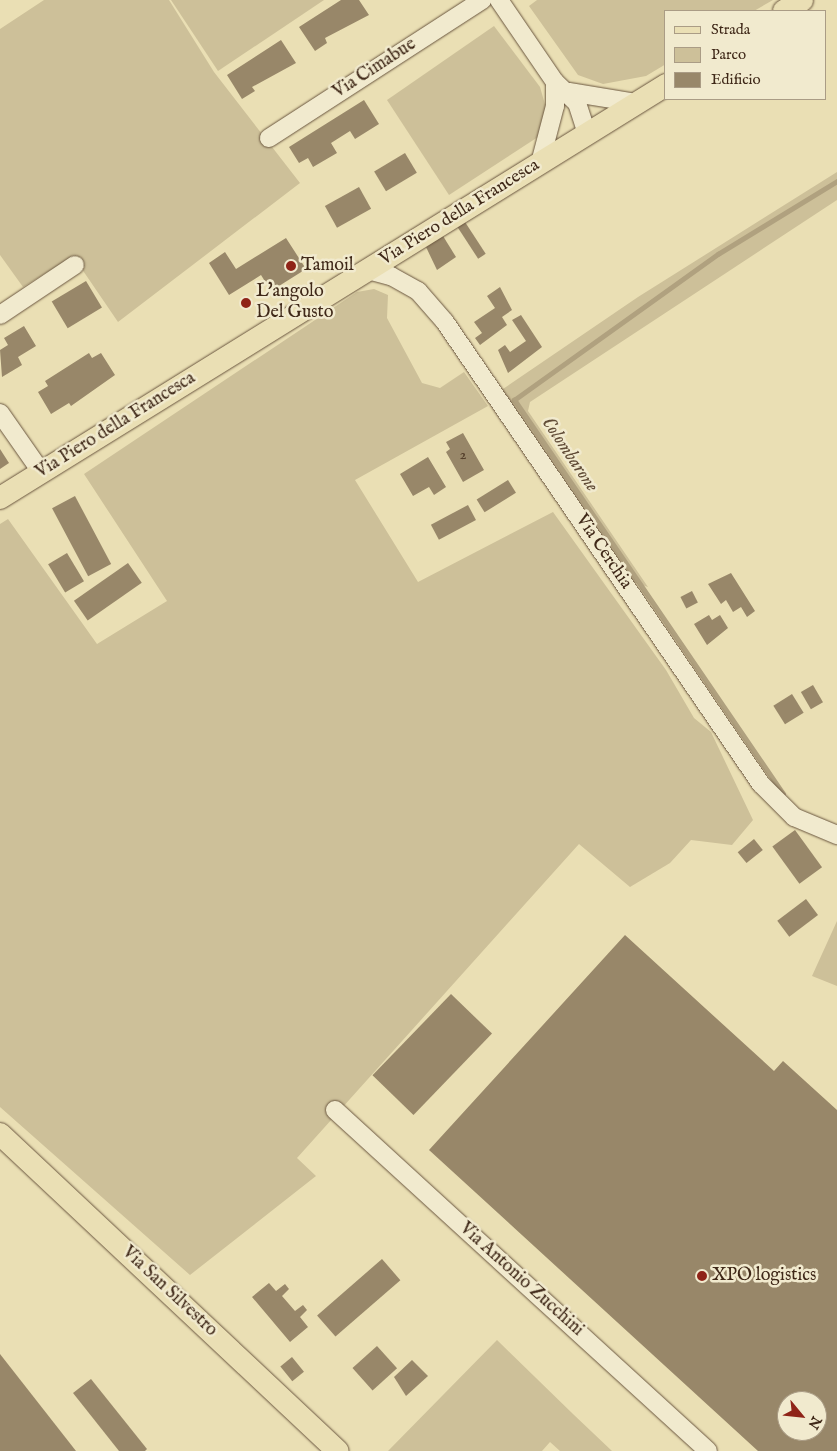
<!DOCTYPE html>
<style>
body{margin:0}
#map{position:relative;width:837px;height:1451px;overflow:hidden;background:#eadfb4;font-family:"IM FELL English",serif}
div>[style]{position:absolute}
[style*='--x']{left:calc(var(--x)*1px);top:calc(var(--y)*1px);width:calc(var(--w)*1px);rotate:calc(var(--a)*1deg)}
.green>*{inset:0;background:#cdc099}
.stream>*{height:4.5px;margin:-2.25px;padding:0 2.25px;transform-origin:2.25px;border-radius:2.25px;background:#b0a17f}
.building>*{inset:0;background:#988769;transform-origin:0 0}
.roads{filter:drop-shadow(0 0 1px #6a563f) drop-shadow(0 0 1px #6a563f)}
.minor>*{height:18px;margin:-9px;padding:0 9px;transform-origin:9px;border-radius:9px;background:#f1eace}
.major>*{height:22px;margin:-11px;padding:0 11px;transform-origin:11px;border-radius:11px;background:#eadfb4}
.dots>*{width:14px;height:14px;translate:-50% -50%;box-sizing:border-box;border:2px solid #f1eace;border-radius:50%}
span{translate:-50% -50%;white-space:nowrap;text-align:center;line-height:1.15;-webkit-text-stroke:5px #f1eace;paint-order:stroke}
.number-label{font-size:15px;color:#55402c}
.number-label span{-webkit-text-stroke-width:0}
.street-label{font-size:18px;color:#3f2818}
.poi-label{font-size:18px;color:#3f2818}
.left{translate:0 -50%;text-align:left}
.water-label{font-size:19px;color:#614c37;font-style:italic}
.legend{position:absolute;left:664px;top:10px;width:162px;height:90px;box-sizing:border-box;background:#f1eace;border:1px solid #aa9c85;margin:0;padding:6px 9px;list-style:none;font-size:15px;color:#3f2818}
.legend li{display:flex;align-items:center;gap:10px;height:25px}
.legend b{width:25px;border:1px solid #aa9c85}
.north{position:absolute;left:777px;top:1391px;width:50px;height:50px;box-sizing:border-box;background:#f1eace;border:1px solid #aa9c85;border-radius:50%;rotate:118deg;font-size:14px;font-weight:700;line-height:20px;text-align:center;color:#3f2818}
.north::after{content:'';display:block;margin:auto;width:18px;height:22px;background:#8f2418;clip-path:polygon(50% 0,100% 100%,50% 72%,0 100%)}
</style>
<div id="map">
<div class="green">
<i style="clip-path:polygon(44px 0,169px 0,214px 72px,300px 183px,118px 322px,73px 256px,23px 287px,0 255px,0 29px)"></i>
<i style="clip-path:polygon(171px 0,324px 0,218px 71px)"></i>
<i style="clip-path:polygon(537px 0,773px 0,754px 11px,666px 11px,666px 64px,646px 76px,603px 84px,578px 75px,529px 6px)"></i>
<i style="clip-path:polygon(494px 26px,540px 87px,546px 108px,541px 135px,449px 195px,387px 100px)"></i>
<i style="clip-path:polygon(837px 172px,837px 200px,530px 402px,528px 411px,648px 587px,633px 582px,500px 391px,638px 297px)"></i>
<i style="clip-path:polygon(374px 289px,388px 295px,387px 318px,422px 383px,440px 388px,464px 372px,488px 406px,355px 480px,418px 582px,553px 512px,666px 670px,694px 718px,711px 732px,753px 820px,732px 845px,691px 840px,670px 863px,630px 887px,579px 844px,297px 1158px,316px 1176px,190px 1275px,0 1107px,0 524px,8px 519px,97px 644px,167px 601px,84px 474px,357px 292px)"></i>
<i style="clip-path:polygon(837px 921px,837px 986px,812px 976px)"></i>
<i style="clip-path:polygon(497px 1340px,573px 1414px,612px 1451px,560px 1451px,550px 1442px,542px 1451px,388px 1451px)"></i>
</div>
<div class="stream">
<i style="--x:783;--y:794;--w:477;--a:-124.3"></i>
<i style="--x:514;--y:400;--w:251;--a:-35.6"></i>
<i style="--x:718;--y:254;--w:140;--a:-31.5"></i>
</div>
<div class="building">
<i style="clip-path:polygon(341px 0,359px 0,369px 15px,325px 38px,327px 43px,315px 51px,299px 27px)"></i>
<i style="clip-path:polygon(281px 40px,296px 63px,252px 87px,255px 91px,242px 99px,227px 75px)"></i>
<i style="clip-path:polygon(364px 100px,379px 124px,355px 139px,350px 131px,331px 143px,337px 153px,313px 167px,308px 158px,299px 163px,289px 147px)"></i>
<i style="left:405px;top:153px;width:23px;height:36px;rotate:59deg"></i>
<i style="left:359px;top:187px;width:25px;height:39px;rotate:61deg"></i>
<i style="left:465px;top:222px;width:38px;height:9px;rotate:57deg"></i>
<i style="clip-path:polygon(443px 236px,456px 257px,437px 270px,426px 247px)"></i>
<i style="clip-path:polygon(286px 238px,306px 269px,271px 291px,261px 275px,229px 295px,209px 263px,225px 252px,236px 269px)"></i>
<i style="left:86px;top:281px;width:31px;height:40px;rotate:59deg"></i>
<i style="clip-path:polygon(500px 287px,512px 310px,502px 317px,507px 325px,480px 345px,475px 338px,482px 333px,474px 322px,495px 308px,487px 296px)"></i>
<i style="clip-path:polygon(521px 315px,542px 347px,508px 373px,498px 350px,505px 345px,510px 352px,526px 341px,512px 320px)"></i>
<i style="clip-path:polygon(24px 326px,36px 346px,18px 357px,22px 365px,2px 377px,0 350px,8px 345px,4px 338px)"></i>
<i style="clip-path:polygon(89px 353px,92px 358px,101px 353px,115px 375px,71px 406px,69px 403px,51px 414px,38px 392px,48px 386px,45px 381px)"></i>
<i style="clip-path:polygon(463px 433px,484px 470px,463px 482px,446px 452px,450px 449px,446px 442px)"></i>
<i style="clip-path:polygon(0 449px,9px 463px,0 469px)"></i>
<i style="clip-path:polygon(428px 457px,446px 487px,434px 495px,429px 487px,413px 496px,400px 474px)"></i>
<i style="left:508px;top:480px;width:15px;height:37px;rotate:58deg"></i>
<i style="left:75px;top:496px;width:77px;height:26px;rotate:62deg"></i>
<i style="left:468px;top:505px;width:17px;height:42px;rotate:62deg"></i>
<i style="left:67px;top:553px;width:33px;height:22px;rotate:59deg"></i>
<i style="left:128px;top:563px;width:24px;height:66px;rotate:55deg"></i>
<i style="clip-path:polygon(731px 573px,755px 611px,747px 617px,741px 607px,733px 612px,726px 600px,721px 604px,708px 584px)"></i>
<i style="left:692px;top:591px;width:13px;height:13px;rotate:63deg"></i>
<i style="clip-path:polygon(709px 615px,712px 620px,720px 615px,728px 628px,707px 645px,694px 624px)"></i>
<i style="left:813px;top:685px;width:20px;height:14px;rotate:60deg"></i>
<i style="left:792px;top:694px;width:22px;height:22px;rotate:58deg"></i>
<i style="left:795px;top:830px;width:46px;height:28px;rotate:54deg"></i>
<i style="left:754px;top:839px;width:14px;height:21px;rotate:51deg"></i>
<i style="left:806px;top:899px;width:20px;height:36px;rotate:53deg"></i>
<i style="clip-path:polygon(evenodd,625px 935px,774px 1071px,783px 1061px,837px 1110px,837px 1451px,758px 1451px,429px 1150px,625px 935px,787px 1401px,817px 1401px,817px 1431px,787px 1431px,787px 1401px)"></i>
<i style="left:451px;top:994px;width:57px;height:113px;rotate:44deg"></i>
<i style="left:382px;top:1259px;width:28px;height:86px;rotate:49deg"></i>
<i style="clip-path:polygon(269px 1283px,276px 1291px,285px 1284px,289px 1289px,282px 1296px,295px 1311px,303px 1305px,307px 1310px,300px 1317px,308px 1327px,290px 1342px,252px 1297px)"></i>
<i style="left:377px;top:1346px;width:30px;height:33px;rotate:48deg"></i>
<i style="clip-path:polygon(0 1354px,76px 1451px,0 1451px)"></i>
<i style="left:292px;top:1357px;width:19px;height:15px;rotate:51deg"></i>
<i style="clip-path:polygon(412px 1360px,428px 1376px,406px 1396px,394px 1377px)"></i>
<i style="clip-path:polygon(91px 1379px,147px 1449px,145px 1451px,119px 1451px,73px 1393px)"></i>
</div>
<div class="roads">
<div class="minor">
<i style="--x:499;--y:0;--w:99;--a:55.7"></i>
<i style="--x:555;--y:82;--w:30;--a:44"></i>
<i style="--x:577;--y:103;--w:33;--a:72"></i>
<i style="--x:569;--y:92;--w:69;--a:9.2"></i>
<i style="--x:269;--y:138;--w:254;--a:-32.9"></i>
<i style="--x:540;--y:163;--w:59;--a:-75.3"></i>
<i style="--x:555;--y:106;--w:24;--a:-90"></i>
<i style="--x:368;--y:270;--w:24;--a:15"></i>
<i style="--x:391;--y:276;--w:31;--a:29"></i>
<i style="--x:418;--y:291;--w:41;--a:48.9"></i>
<i style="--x:445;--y:322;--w:560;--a:55.63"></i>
<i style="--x:761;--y:784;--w:47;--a:45"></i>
<i style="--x:794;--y:817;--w:47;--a:22.7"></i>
<i style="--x:0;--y:315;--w:90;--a:-33.7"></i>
<i style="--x:0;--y:413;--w:73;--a:55"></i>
<i style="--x:335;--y:1110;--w:505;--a:42.43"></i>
</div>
<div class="major">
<i style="--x:784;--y:11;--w:21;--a:-31"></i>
<i style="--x:0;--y:498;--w:784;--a:-31.8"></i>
<i style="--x:0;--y:1134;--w:463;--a:43.2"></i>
</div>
</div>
<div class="dots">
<i style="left:291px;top:266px;background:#8f2418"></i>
<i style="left:246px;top:303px;background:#8f2418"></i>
<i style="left:702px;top:1276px;background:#8f2418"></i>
</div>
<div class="number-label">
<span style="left:463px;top:455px">2</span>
</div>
<div class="street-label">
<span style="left:375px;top:69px;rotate:-33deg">Via Cimabue</span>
<span style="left:460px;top:213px;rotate:-32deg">Via Piero della Francesca</span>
<span style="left:116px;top:426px;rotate:-32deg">Via Piero della Francesca</span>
<span style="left:603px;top:552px;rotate:56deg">Via Cerchia</span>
<span style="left:521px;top:1280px;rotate:42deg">Via Antonio Zucchini</span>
<span style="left:169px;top:1292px;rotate:43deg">Via San Silvestro</span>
</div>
<div class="poi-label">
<span class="left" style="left:301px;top:266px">Tamoil</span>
<span class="left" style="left:256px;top:303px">L'angolo<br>Del Gusto</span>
<span class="left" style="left:712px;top:1276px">XPO logistics</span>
</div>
<div class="water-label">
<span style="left:569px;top:455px;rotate:56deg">Colombarone</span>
</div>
<ul class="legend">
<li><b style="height:6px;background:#eadfb4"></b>Strada</li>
<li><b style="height:14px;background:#cdc099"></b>Parco</li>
<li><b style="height:14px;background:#988769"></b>Edificio</li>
</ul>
<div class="north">N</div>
</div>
